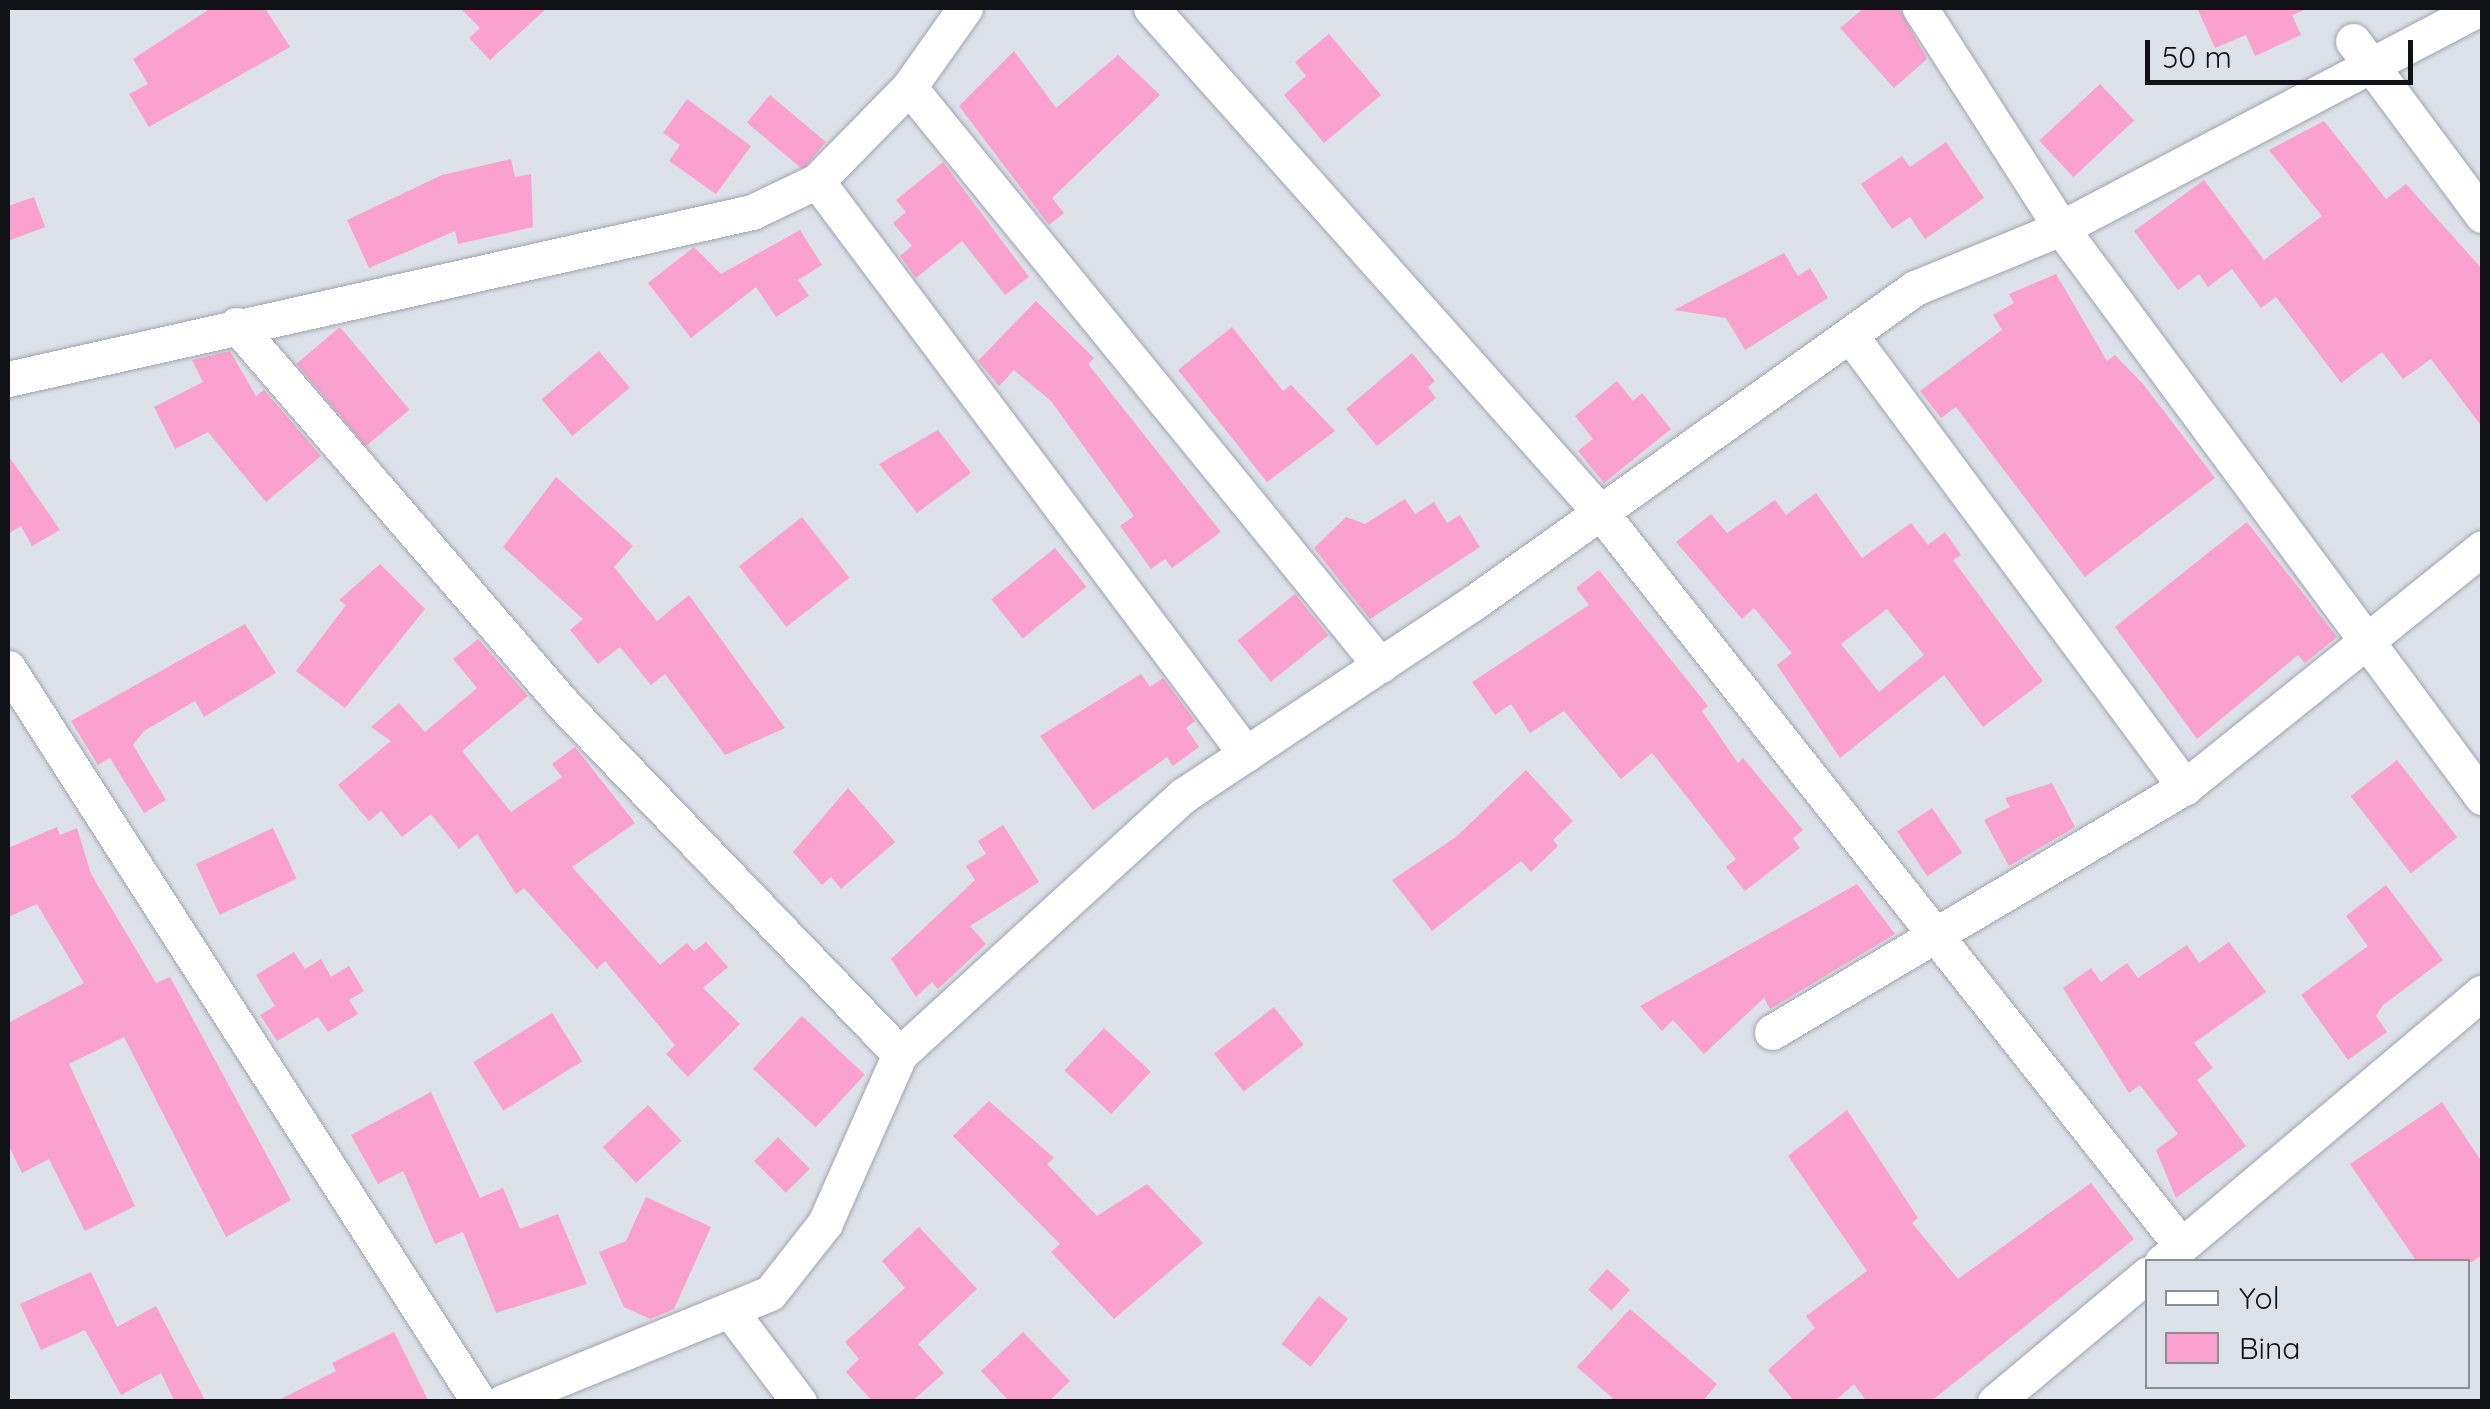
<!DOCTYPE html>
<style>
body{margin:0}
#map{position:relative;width:2490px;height:1409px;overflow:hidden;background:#dde1ea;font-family:Quicksand,sans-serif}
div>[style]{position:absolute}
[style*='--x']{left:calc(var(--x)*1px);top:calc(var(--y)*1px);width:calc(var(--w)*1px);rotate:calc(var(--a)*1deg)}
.building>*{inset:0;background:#faa1cf;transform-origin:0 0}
.roads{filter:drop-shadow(0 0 2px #a0a3ac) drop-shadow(0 0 2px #a0a3ac)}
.street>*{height:35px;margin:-17.5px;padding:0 17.5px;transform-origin:17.5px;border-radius:17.5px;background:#fff}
span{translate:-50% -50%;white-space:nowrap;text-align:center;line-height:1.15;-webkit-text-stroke:8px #dde1ea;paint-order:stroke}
.frame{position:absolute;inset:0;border:10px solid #101215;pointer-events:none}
.legend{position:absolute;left:2145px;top:1259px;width:325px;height:130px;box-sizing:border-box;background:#dde1ea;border:2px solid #8b8e95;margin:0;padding:12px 18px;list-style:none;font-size:30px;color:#101215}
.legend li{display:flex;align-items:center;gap:20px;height:50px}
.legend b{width:50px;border:2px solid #8b8e95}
.scale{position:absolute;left:2145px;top:40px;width:268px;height:45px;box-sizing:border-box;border:5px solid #101215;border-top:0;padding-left:12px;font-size:30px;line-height:35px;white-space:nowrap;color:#101215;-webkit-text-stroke:8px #dde1ea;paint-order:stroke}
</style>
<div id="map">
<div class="building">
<i style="clip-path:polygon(211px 8px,265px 8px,290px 47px,149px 127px,129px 94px,148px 84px,133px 59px)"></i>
<i style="clip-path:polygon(460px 8px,547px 8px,490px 60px,469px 38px,480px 28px)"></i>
<i style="clip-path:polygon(1864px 8px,1899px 8px,1927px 59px,1894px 88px,1840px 28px)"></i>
<i style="clip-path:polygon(2197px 8px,2309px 8px,2292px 15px,2301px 35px,2255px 56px,2246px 35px,2215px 48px)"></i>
<i style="clip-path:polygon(1329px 34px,1381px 95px,1324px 143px,1284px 95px,1306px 76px,1295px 62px)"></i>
<i style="clip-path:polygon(1014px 51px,1056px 108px,1118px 55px,1160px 95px,1052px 198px,1064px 213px,1049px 225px,959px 106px)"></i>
<i style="left:2100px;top:84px;width:50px;height:83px;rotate:47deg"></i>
<i style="left:770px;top:95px;width:73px;height:36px;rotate:40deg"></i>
<i style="clip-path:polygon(687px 99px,751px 146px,716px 194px,669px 161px,680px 145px,663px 133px)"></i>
<i style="clip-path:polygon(2324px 121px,2386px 199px,2406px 184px,2482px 269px,2482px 427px,2431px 359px,2403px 379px,2382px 352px,2341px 383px,2276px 297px,2261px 308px,2232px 269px,2208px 287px,2199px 274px,2178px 290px,2134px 231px,2204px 180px,2264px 260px,2322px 216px,2269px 150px)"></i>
<i style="clip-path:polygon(1946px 142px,1984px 198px,1925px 239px,1910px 217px,1892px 229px,1861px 184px,1902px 156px,1910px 167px)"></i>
<i style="clip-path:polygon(511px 159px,515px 177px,531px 174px,533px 227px,458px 244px,455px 231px,369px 268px,347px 220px,442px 175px)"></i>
<i style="clip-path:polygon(943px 162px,1029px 277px,1005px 295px,962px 241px,916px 278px,900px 256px,912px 246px,893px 223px,906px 212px,896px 200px)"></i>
<i style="clip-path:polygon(34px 197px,45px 227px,8px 241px,8px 206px)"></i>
<i style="clip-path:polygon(800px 230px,822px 265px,798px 280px,809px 296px,776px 317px,756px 287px,691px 338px,648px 283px,694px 247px,721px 274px)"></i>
<i style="clip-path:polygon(1784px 253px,1798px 276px,1810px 268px,1828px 298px,1745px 350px,1726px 318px,1674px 310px)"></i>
<i style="clip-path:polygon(2056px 274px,2107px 361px,2115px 355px,2143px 384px,2215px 478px,2085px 577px,1956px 407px,1941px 418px,1920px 391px,2002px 330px,1993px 315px,2014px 303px,2009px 294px)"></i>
<i style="clip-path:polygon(1036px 301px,1094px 358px,1088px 364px,1221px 532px,1172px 568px,1165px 559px,1151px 569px,1120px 526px,1134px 516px,1051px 401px,1014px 370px,999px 386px,978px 361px)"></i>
<i style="left:340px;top:327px;width:108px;height:57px;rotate:50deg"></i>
<i style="clip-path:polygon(1232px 327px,1283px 391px,1291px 385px,1335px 431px,1267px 482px,1178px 370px)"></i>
<i style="clip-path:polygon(230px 351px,256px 396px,264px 390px,321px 456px,266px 502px,208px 432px,175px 449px,154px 407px,203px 382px,192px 360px)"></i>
<i style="left:599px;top:351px;width:48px;height:75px;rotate:50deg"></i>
<i style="clip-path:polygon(1412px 353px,1435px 381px,1428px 387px,1436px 398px,1377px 446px,1346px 409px)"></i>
<i style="clip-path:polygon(1617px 381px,1633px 401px,1642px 393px,1671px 429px,1604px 483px,1578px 451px,1593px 439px,1575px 416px)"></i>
<i style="clip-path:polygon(938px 430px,971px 473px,917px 513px,879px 464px)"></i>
<i style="clip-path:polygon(8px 455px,60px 530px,32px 546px,21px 526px,8px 534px)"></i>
<i style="clip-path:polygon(556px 477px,633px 546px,614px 567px,657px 621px,689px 595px,785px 728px,725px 755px,665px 674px,651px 685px,620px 647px,598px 664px,570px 630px,583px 619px,503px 547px)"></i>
<i style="clip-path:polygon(evenodd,1816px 493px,1862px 558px,1911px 523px,1928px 545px,1945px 532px,1961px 555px,1953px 560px,2043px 681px,1983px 727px,1944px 675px,1840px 758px,1777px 665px,1792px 653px,1754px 608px,1742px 619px,1676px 542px,1711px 514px,1727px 533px,1775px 500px,1786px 515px,1816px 493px,1887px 609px,1924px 655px,1879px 692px,1841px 644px,1887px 609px)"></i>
<i style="clip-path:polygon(1405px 499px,1415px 514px,1434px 502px,1447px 523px,1460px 515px,1480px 547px,1370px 619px,1314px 548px,1346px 517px,1365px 524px)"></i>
<i style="left:802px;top:517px;width:77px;height:80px;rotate:52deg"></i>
<i style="clip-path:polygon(2247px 522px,2337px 637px,2305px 663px,2298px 655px,2197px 739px,2115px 627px)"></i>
<i style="left:1055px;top:548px;width:50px;height:82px;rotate:51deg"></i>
<i style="clip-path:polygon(380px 564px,425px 609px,345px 708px,296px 671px,346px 605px,339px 600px)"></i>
<i style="clip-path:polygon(1599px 570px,1708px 706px,1702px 711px,1738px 763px,1743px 758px,1803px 830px,1793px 838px,1800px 848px,1745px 891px,1726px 867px,1736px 859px,1652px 753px,1621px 779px,1564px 711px,1530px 733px,1511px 704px,1495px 715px,1472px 682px,1589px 605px,1576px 588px)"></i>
<i style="left:1295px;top:594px;width:53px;height:74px;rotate:51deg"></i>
<i style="clip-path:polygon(245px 624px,276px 673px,204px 717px,195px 701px,144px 731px,133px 745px,166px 800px,144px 813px,110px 758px,98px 765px,71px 721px)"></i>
<i style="clip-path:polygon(478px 639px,528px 696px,462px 751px,511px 812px,562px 777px,552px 764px,575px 747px,635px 823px,572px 867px,660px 965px,687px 943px,694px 951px,706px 942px,728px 967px,703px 988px,740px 1024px,688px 1077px,666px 1054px,675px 1045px,605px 961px,597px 969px,524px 888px,516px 894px,477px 834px,459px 849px,431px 814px,402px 837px,381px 811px,369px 821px,338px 785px,391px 741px,371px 727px,399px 703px,425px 732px,477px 688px,453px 659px)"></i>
<i style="clip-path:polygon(1141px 674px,1150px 687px,1163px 678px,1195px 721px,1186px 728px,1199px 747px,1173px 766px,1167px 757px,1093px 810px,1040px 736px)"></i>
<i style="left:2397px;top:760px;width:98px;height:59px;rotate:52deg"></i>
<i style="clip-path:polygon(1526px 770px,1573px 821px,1553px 840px,1558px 846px,1531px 872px,1521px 861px,1432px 931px,1392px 880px,1456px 837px)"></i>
<i style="clip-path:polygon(2052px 783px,2075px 827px,2009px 866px,1984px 820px,2010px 807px,2005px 798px)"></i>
<i style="clip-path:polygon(848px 788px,895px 842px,841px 889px,831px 877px,822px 885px,793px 852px)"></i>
<i style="left:1932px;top:808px;width:54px;height:42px;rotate:56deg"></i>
<i style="clip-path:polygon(1003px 825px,1039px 882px,970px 926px,986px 944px,938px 989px,932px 982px,916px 997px,891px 959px,975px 880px,966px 866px,986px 854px,978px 841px)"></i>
<i style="clip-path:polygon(57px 827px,60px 835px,77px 828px,91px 874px,156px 983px,170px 977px,291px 1200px,226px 1237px,124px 1037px,69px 1064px,135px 1206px,85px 1231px,49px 1159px,22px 1173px,8px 1144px,8px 1023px,84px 983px,37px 904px,8px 917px,8px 848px)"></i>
<i style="left:273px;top:828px;width:56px;height:85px;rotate:65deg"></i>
<i style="clip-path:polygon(1857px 884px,1895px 934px,1770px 1009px,1764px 998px,1704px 1054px,1673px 1020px,1662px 1031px,1640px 1006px)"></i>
<i style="clip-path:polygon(2386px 885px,2443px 960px,2382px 1006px,2376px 1016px,2387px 1032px,2348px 1060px,2301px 995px,2368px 946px,2346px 916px)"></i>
<i style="clip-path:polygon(2229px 942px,2266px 992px,2194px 1043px,2213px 1068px,2197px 1080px,2246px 1146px,2176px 1198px,2156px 1150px,2178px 1134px,2140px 1085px,2129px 1093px,2063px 988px,2091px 968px,2101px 982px,2127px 963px,2138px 978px,2187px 945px,2199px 963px)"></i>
<i style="clip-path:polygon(294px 952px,305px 969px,321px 959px,331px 977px,349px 966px,364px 991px,349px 1000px,358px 1014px,328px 1032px,318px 1017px,277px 1041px,260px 1015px,275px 1006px,256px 975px)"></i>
<i style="left:1274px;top:1007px;width:48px;height:76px;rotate:52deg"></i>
<i style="left:552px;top:1013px;width:57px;height:93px;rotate:58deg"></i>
<i style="left:802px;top:1016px;width:86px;height:72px;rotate:43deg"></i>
<i style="left:1104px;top:1028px;width:64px;height:58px;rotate:43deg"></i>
<i style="clip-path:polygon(431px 1092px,480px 1198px,503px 1188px,520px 1229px,558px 1214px,587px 1284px,496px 1313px,463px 1232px,435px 1244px,403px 1171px,378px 1184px,351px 1135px)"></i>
<i style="clip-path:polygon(989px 1101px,1054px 1158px,1047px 1164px,1097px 1216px,1147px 1184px,1203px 1243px,1114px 1319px,1051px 1252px,1060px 1244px,953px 1136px)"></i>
<i style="clip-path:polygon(2442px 1102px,2482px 1162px,2482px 1255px,2472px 1262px,2417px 1262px,2350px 1164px)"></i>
<i style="left:648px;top:1105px;width:49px;height:62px;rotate:47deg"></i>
<i style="clip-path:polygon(1847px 1110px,1918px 1218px,1912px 1223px,1958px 1279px,2091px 1183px,2134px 1239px,1930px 1402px,1867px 1402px,1854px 1384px,1834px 1402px,1795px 1402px,1768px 1370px,1815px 1328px,1806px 1316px,1867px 1271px,1788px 1156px)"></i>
<i style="left:778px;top:1137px;width:45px;height:34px;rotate:45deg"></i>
<i style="clip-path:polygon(646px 1197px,711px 1227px,674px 1309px,650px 1319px,624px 1307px,599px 1252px,626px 1241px)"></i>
<i style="clip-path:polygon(919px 1227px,977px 1289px,918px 1344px,944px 1373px,911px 1402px,873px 1402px,846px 1372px,859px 1359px,845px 1342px,905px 1288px,882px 1261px)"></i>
<i style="left:1607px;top:1269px;width:31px;height:28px;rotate:42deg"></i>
<i style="clip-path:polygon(91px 1272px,117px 1327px,156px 1306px,206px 1402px,175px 1402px,161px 1373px,121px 1395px,85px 1330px,41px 1350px,20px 1304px)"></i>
<i style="left:1319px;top:1296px;width:37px;height:61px;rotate:38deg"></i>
<i style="clip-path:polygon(1630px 1309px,1717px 1384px,1702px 1402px,1617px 1402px,1577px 1367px)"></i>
<i style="clip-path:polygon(394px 1332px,429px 1402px,275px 1402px,336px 1371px,332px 1363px)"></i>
<i style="clip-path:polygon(1023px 1332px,1070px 1381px,1048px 1402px,1010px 1402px,981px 1371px)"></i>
</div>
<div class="roads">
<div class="street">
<i style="--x:1151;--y:8;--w:676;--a:48.3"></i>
<i style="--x:1601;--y:513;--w:934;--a:51.61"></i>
<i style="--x:1920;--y:8;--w:261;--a:57.3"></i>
<i style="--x:2061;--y:228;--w:708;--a:53.5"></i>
<i style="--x:2353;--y:41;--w:217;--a:53.4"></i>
<i style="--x:909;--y:87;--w:746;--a:50.82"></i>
<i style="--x:817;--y:181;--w:716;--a:53.18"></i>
<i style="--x:236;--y:325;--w:498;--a:49.2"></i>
<i style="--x:561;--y:702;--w:489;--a:46.1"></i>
<i style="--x:1850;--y:335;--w:563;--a:53.46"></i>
<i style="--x:8;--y:379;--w:763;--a:-12.65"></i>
<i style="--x:752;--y:212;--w:72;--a:-25.5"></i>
<i style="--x:817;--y:181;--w:132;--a:-45.6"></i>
<i style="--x:909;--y:87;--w:97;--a:-54.7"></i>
<i style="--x:8;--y:668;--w:872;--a:57.31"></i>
<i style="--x:1772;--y:1032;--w:480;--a:-30.7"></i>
<i style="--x:2185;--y:787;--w:381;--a:-38.8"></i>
<i style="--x:2162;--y:1262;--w:418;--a:-40.1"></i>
<i style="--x:731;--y:1312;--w:113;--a:52.9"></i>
<i style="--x:503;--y:1402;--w:288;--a:-22.2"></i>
<i style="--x:770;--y:1293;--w:89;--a:-51.8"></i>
<i style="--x:825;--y:1223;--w:185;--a:-66.1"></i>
<i style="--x:900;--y:1054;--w:384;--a:-42.4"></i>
<i style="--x:1184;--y:795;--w:347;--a:-33.6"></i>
<i style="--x:1473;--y:603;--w:543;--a:-35.48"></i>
<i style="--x:1915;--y:288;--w:158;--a:-22.3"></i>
<i style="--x:2061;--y:228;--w:473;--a:-27.7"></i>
<i style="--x:1995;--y:1402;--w:199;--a:-39.9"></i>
</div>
</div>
<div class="frame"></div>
<ul class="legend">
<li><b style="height:12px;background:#fff"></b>Yol</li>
<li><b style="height:28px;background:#faa1cf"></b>Bina</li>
</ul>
<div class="scale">50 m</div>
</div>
